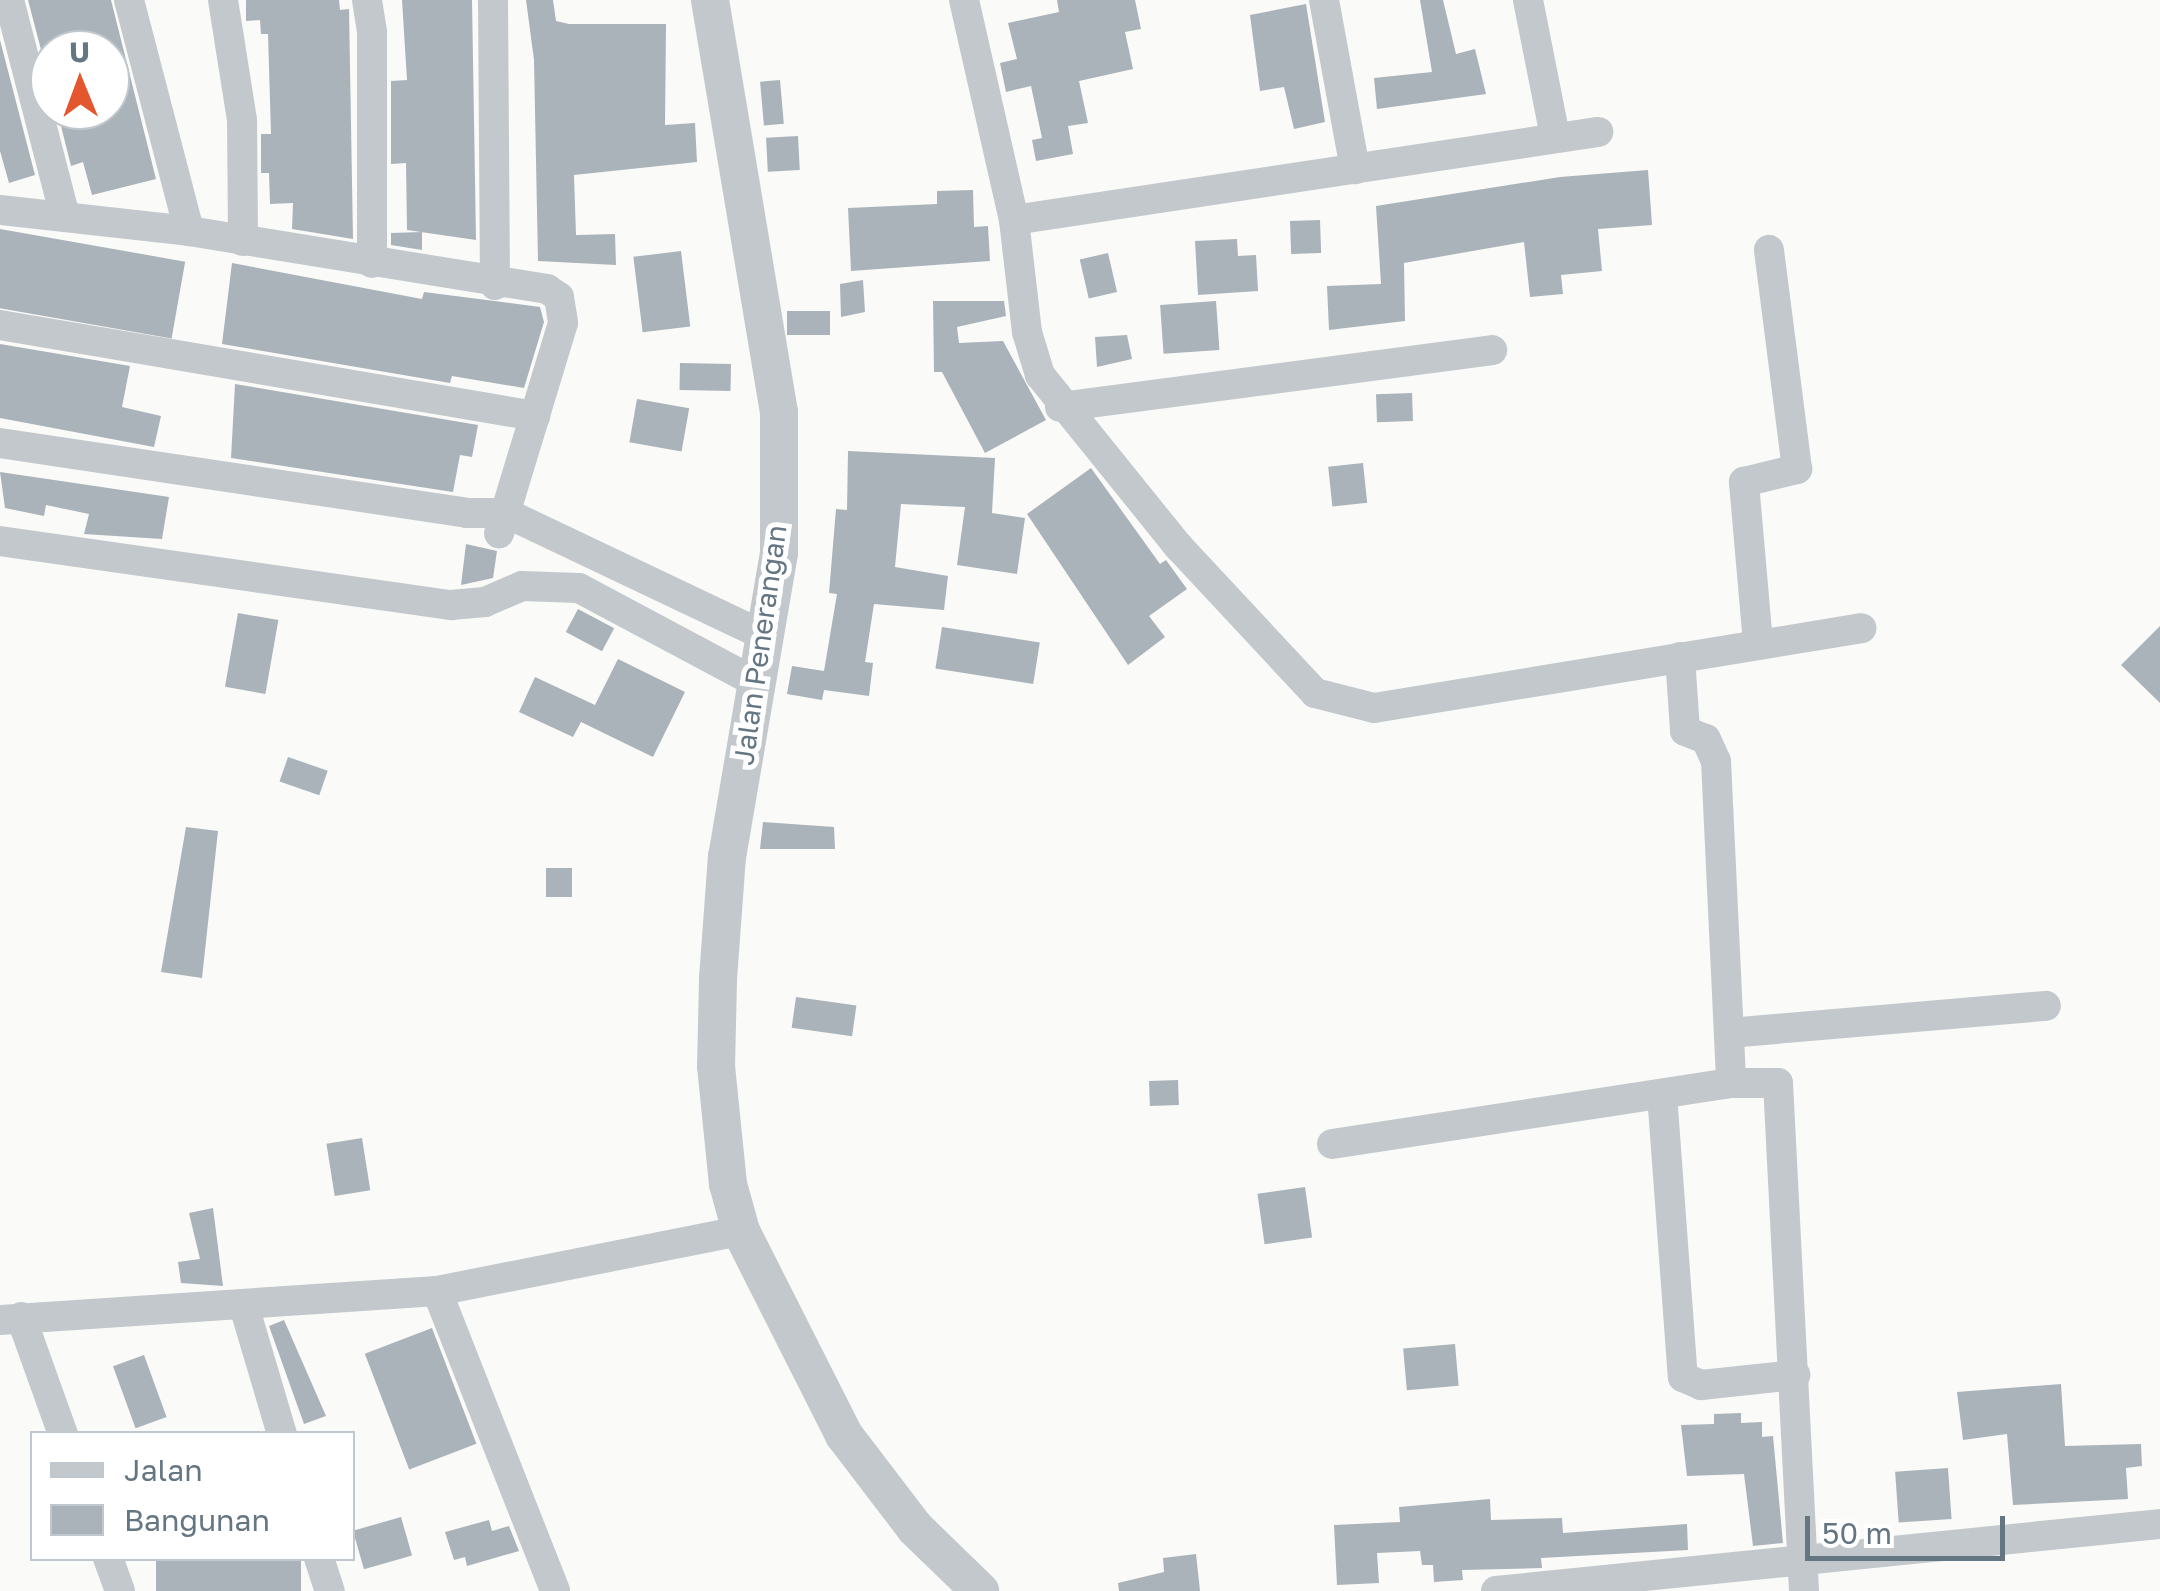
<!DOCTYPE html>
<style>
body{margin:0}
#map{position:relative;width:2160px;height:1591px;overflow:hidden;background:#fafaf8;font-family:"Golos Text",sans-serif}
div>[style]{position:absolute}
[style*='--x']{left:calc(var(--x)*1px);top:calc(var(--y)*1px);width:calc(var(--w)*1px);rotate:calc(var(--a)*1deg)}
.building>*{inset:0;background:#aab3b9;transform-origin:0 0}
.minor>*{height:30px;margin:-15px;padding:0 15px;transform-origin:15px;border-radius:15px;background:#c3c8cc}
.tertiary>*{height:38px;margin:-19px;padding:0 19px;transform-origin:19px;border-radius:19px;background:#c3c8cc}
span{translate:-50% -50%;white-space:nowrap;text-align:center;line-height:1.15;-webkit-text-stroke:10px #fff;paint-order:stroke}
.street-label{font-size:28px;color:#657683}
.legend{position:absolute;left:30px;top:1431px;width:325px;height:130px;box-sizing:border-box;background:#fff;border:2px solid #c1c8cd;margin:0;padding:12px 18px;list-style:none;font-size:30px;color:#657683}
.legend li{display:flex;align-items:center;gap:20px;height:50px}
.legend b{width:50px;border:2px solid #c1c8cd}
.north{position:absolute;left:30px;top:30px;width:100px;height:100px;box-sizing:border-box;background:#fff;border:2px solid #c1c8cd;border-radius:50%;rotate:359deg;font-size:28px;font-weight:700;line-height:40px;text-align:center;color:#657683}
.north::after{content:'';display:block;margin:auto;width:35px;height:45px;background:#e4572e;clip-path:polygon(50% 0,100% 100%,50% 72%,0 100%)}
.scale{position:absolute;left:1805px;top:1516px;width:200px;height:45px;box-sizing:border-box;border:5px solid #657683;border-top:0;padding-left:12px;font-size:30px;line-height:35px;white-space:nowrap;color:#657683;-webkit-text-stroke:8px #fff;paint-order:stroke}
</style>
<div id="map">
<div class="building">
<i style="clip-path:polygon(28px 0,111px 0,156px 179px,92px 195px,83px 162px,71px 166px,57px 110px,117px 110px,110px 50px,50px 50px,50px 84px)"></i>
<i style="clip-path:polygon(246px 0,339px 0,340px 10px,349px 9px,353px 239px,292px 229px,293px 203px,270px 204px,269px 173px,261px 173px,261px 134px,271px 134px,268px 34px,261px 34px,260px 20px,246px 21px)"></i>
<i style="clip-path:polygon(402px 0,472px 0,476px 240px,407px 230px,406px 163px,391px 164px,391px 81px,407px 80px)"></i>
<i style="clip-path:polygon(526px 0,553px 0,556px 21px,569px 24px,666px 24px,665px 125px,695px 123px,697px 162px,574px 175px,576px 235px,615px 234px,616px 265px,538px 261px,534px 60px)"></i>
<i style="clip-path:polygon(1057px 0,1135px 0,1141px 29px,1125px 32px,1133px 69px,1079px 81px,1088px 123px,1068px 126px,1073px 154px,1036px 161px,1032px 140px,1042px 138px,1031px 86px,1006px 92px,1000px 63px,1017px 59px,1008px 23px,1059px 12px)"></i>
<i style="clip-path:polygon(1420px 0,1443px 0,1456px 54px,1475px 49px,1486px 94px,1377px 109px,1374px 78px,1432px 72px)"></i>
<i style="clip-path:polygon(1306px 4px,1325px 122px,1294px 129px,1284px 87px,1260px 91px,1250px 15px)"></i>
<i style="clip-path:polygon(0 40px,35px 175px,9px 183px,0 151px)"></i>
<i style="left:780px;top:80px;width:44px;height:20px;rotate:85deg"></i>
<i style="left:798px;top:136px;width:34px;height:32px;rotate:87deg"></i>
<i style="clip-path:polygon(1648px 170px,1652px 225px,1598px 229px,1602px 271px,1561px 275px,1563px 294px,1530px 297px,1524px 242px,1404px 263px,1405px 321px,1329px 330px,1327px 286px,1381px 284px,1376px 206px,1560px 177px)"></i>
<i style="clip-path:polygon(973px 190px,974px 227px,988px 226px,990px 261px,851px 271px,848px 208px,937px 204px,937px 191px)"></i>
<i style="left:1320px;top:220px;width:33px;height:30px;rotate:88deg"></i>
<i style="left:0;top:229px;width:188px;height:78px;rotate:10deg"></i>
<i style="clip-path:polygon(422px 232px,422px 250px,391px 245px,391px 233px)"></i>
<i style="clip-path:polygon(1237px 239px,1238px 256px,1256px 255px,1258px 291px,1198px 295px,1195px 241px)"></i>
<i style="left:681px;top:251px;width:76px;height:48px;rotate:83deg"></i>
<i style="left:1108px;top:253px;width:40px;height:29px;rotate:77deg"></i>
<i style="clip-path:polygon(232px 263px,422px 299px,424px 292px,540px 307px,544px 322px,524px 388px,452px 376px,450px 383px,222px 344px)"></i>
<i style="clip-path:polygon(863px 280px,865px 312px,841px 317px,840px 284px)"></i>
<i style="clip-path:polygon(933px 301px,1004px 301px,1006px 316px,957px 327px,959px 343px,1003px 341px,1046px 420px,985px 453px,942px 372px,934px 372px)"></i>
<i style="left:1216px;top:301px;width:49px;height:56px;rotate:86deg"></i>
<i style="left:787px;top:311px;width:43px;height:24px"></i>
<i style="clip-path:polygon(1127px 335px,1132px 359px,1097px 367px,1095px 337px)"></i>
<i style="clip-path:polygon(0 344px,130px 366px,122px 407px,161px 416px,154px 447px,0 418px)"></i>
<i style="left:680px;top:363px;width:51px;height:27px;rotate:1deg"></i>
<i style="clip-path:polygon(235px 384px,478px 425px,472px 457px,460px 455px,453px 492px,231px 458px)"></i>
<i style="left:1412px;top:393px;width:28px;height:36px;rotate:88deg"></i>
<i style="left:637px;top:399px;width:53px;height:44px;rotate:10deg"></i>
<i style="clip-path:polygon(848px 451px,995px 458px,992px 513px,1025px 518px,1017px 574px,957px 565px,965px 507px,901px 504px,895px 567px,948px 576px,944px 610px,874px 604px,865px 662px,873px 663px,869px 696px,824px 690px,822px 700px,787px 694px,792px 666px,824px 671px,837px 594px,829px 593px,836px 509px,847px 510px)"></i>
<i style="left:1363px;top:463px;width:40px;height:35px;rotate:84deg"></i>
<i style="clip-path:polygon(1091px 468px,1160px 564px,1166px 560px,1187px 589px,1149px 616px,1165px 637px,1128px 665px,1027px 514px)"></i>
<i style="clip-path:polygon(0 472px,169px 497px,162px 539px,84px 534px,89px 514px,46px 505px,44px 516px,5px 508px)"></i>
<i style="clip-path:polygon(466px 544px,497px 551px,493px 578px,461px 585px)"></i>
<i style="left:578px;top:609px;width:41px;height:26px;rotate:28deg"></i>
<i style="left:238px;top:613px;width:41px;height:75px;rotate:10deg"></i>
<i style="clip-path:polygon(2160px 626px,2160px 703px,2121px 665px)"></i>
<i style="left:942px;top:627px;width:99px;height:42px;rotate:9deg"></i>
<i style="clip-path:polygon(618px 659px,685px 692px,653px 757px,581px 722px,573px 737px,519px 712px,535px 677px,595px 705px)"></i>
<i style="left:288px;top:757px;width:42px;height:26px;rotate:19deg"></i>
<i style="clip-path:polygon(763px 822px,834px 827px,835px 849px,760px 849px)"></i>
<i style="clip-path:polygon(186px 827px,218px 831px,202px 978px,161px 972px)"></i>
<i style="left:572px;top:868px;width:29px;height:26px;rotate:90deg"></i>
<i style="left:796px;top:997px;width:61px;height:31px;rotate:8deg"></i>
<i style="left:1178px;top:1080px;width:25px;height:29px;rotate:88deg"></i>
<i style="left:362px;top:1138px;width:53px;height:36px;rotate:81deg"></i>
<i style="left:1305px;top:1187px;width:51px;height:48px;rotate:82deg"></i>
<i style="clip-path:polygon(213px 1208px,223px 1286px,181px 1283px,178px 1262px,200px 1259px,189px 1213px)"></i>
<i style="clip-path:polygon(284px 1320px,326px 1416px,304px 1424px,269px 1326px)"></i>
<i style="left:432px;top:1328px;width:124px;height:72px;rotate:69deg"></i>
<i style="left:1455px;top:1344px;width:42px;height:52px;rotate:85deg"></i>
<i style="left:144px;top:1355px;width:66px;height:33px;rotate:70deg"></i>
<i style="clip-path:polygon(2061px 1384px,2065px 1446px,2141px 1444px,2142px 1466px,2126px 1468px,2128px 1499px,2013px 1505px,2007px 1434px,1963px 1440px,1957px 1392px)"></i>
<i style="clip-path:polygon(1741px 1413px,1741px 1423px,1762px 1422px,1762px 1437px,1773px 1436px,1783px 1543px,1753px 1546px,1744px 1474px,1687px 1476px,1681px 1425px,1714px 1424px,1714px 1414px)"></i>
<i style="left:1948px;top:1468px;width:51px;height:53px;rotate:86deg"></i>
<i style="clip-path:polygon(1490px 1499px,1491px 1520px,1562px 1518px,1563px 1533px,1687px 1524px,1688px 1550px,1541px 1558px,1542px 1568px,1462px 1570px,1463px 1580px,1434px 1582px,1433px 1565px,1422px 1565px,1420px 1551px,1377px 1553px,1379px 1583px,1337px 1585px,1334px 1525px,1400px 1522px,1399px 1507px)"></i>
<i style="left:401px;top:1517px;width:40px;height:50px;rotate:74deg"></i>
<i style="clip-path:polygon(489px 1520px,492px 1531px,509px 1526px,519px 1551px,467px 1566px,465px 1557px,454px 1560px,445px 1532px)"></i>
<i style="clip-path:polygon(1196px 1554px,1200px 1591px,1119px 1591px,1118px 1583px,1164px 1572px,1163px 1558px)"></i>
<i style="left:156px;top:1558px;width:145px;height:35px"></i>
</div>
<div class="minor">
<i style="--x:9;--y:0;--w:224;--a:75.5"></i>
<i style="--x:129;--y:0;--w:239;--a:75.4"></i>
<i style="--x:223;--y:0;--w:121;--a:81"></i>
<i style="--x:242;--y:120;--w:121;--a:89.5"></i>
<i style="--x:367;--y:0;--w:33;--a:81"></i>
<i style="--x:372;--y:33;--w:230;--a:90"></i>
<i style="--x:493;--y:0;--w:285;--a:89.6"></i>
<i style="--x:964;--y:0;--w:226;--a:77.2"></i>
<i style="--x:1014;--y:220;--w:113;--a:83.4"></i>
<i style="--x:1027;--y:332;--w:45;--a:73.2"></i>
<i style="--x:1040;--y:375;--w:220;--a:51.1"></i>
<i style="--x:1178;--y:546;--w:201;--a:47"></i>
<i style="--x:1315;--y:693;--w:61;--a:14.3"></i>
<i style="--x:1374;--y:708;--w:494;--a:-9.3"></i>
<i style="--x:1324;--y:0;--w:172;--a:79.6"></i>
<i style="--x:1528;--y:0;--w:139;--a:78.8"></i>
<i style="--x:0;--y:210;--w:190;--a:6.3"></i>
<i style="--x:189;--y:231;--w:363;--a:9.2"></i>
<i style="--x:547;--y:289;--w:14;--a:34"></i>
<i style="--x:559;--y:297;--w:26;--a:81"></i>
<i style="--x:563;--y:323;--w:220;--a:106.9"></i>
<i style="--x:1014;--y:220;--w:591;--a:-8.57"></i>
<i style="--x:0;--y:325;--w:543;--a:9.65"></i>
<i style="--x:1060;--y:407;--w:436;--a:-7.5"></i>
<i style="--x:0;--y:443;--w:471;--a:8.5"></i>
<i style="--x:466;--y:513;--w:40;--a:0"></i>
<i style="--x:506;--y:513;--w:289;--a:25.4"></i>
<i style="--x:0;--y:541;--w:456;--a:8.1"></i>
<i style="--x:451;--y:605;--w:34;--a:-5"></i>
<i style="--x:485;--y:602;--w:40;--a:-23.4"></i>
<i style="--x:522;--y:586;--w:57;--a:2"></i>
<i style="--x:579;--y:588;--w:204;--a:28.1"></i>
<i style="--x:1758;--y:643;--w:162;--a:-95"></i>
<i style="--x:1744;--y:482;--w:55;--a:-13.8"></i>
<i style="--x:1797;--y:469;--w:221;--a:-97.3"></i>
<i style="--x:1680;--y:657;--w:74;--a:86.1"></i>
<i style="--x:1685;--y:731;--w:22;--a:21"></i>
<i style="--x:1706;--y:739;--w:24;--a:66"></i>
<i style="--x:1716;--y:761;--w:322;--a:87.3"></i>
<i style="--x:1729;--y:1033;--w:318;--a:-4.9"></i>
<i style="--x:1662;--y:1094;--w:284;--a:85.8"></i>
<i style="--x:1683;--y:1377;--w:20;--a:24"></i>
<i style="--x:1701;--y:1385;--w:95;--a:-6.1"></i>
<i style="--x:1332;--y:1144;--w:404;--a:-8.7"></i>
<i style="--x:1731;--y:1083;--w:47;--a:0"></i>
<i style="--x:1778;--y:1083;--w:509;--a:87.07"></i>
<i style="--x:437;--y:1291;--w:322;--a:68.5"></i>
<i style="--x:244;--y:1306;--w:134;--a:73.5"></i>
<i style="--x:21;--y:1317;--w:124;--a:70.3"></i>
<i style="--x:0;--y:1320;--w:438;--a:-3.8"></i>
<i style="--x:437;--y:1291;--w:310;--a:-11.2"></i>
<i style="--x:108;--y:1558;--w:35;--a:70"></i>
<i style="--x:319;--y:1558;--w:35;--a:72"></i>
<i style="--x:1496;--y:1591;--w:667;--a:-5.76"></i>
</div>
<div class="tertiary">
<i style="--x:710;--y:0;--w:418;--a:80.5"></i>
<i style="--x:779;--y:412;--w:141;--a:90"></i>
<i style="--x:779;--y:553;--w:307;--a:99.7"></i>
<i style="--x:727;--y:856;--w:124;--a:94.2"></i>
<i style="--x:718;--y:980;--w:86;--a:91.3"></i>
<i style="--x:716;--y:1066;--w:119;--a:84.2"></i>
<i style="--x:728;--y:1184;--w:49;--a:74.5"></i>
<i style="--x:741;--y:1231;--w:229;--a:63.2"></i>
<i style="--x:844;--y:1435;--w:117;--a:52.6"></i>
<i style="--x:915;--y:1528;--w:91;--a:44.1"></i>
</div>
<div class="street-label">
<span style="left:760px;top:645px;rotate:-82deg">Jalan Penerangan</span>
</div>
<ul class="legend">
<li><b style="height:12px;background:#c3c8cc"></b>Jalan</li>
<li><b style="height:28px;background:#aab3b9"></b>Bangunan</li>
</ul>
<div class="north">U</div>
<div class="scale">50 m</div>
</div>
